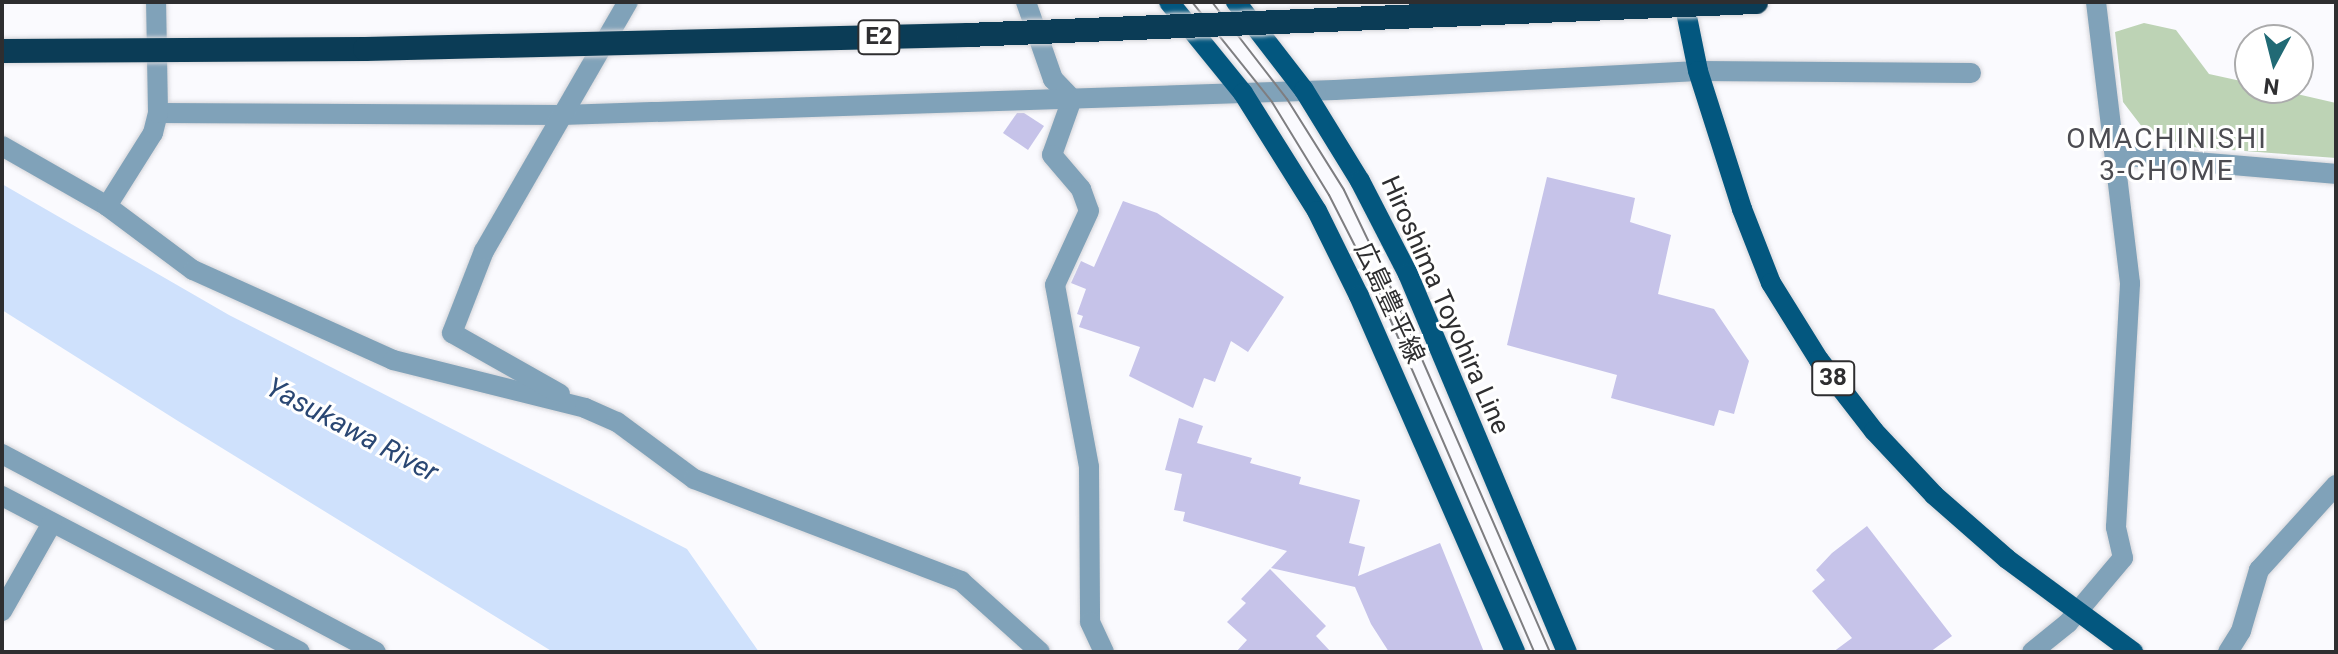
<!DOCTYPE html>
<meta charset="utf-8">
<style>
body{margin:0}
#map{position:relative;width:2338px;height:654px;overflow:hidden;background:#fafafe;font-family:Roboto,"Noto Sans JP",sans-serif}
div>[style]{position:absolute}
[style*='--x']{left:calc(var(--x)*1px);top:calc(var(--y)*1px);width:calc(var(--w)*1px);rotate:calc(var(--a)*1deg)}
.green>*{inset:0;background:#bdd3b5}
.water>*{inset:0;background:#cfe1fc}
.building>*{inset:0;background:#c6c3e9}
.roads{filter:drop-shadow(0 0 2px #d5d5d9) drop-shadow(0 0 2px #d5d5d9)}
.minor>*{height:20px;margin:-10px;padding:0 10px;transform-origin:10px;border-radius:10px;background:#80a2b9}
.major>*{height:20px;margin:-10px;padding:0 10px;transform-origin:10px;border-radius:10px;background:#03577f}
.tram>*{height:2px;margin:-1px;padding:0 1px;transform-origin:1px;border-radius:1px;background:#7e7e81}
.bridges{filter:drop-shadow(0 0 2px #d5d5d9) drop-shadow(0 0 2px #d5d5d9)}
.highway-bridge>*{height:24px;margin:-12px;padding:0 12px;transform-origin:12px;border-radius:12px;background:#0b3c56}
span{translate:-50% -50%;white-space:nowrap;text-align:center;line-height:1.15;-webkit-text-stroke:6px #fff;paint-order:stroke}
.shield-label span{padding:2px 6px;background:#fff;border:2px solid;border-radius:6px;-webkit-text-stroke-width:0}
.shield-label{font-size:24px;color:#2e2e30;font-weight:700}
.street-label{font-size:26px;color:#2e2e30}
.neighbourhood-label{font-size:28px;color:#4c4c52;letter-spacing:2px}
.water-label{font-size:28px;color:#2a4773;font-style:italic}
.frame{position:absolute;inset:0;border:4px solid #2e2e30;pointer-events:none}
.north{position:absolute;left:2234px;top:24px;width:80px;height:80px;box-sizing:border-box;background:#fff;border:2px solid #ababac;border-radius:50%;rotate:187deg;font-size:22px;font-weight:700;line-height:32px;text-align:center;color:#2e2e30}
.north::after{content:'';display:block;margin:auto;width:28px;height:36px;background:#216a75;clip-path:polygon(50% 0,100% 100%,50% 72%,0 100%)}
</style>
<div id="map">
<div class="green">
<i style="clip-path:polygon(2144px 23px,2176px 30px,2209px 74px,2250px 83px,2250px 88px,2271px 88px,2336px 103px,2336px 158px,2191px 147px,2146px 132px,2123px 102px,2115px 32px)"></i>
</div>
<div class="water">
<i style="clip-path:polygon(2px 184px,229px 315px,687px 549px,759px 652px,553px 652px,178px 421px,2px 310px)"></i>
</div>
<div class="building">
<i style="clip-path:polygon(1017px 113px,1024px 113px,1044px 126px,1028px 150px,1003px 133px)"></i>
<i style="clip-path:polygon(1547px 177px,1635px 198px,1630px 222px,1671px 235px,1658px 294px,1714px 309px,1749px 361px,1734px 414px,1719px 410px,1714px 426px,1611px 398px,1617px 375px,1507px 345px)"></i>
<i style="clip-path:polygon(1123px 201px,1157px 213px,1284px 297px,1248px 352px,1231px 341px,1215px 382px,1204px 378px,1193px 408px,1129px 376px,1140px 347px,1079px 327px,1083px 316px,1077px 314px,1086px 289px,1071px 283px,1081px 261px,1094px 267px)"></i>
<i style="clip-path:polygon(1179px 418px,1203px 426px,1197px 443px,1252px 458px,1250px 463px,1301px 477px,1299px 484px,1360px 500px,1349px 543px,1365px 547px,1358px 576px,1440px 543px,1484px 652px,1389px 652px,1371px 624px,1355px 587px,1271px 568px,1287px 551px,1183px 521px,1185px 512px,1174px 510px,1182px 474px,1165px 470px)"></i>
<i style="clip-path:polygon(1867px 526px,1952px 636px,1930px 652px,1833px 652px,1852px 638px,1812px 591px,1825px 580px,1816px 570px,1832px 553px)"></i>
<i style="clip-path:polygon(1270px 569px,1326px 626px,1316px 636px,1331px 652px,1236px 652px,1247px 640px,1227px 622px,1246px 603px,1241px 599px)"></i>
</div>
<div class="roads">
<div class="minor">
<i style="--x:1026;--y:2;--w:82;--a:70.7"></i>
<i style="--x:1053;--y:79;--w:28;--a:46"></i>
<i style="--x:1072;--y:99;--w:59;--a:109.7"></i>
<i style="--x:1052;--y:155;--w:45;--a:49.5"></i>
<i style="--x:1081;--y:189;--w:23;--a:70"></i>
<i style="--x:1089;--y:211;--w:81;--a:114.7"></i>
<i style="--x:1055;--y:285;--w:185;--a:79.4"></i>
<i style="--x:1089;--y:467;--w:155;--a:89.6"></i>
<i style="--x:1090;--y:622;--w:33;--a:65"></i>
<i style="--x:158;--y:113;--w:404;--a:0.3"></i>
<i style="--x:562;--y:115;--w:773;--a:-1.85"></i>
<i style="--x:1335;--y:90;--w:363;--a:-3"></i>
<i style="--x:1698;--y:71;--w:273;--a:0.4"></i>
<i style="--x:2;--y:146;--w:121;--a:29.7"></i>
<i style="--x:107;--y:206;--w:107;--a:36.7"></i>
<i style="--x:193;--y:270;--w:219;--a:24.2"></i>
<i style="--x:393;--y:360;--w:198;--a:14"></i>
<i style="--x:585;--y:408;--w:35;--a:24"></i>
<i style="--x:617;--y:422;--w:96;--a:36.5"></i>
<i style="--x:694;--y:479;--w:286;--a:20.9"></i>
<i style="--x:961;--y:581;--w:106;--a:41.9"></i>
<i style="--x:2115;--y:155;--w:222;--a:4.9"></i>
<i style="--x:107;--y:206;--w:86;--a:-57.8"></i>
<i style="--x:153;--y:133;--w:21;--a:-76"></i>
<i style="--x:158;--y:113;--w:111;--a:-91"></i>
<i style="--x:560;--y:394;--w:124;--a:-150.5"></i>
<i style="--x:452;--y:333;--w:88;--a:-68.7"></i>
<i style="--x:484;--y:251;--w:288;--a:-60"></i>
<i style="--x:2;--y:454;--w:423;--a:27.9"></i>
<i style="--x:2;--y:496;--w:336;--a:27.6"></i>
<i style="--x:2;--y:611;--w:101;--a:-60.4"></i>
<i style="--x:2032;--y:652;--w:46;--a:-38.9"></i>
<i style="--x:2068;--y:623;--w:85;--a:-49.8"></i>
<i style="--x:2123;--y:558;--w:32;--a:-103"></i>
<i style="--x:2116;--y:527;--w:244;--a:-86.7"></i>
<i style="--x:2130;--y:283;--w:283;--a:-96.9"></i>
<i style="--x:2228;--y:652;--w:25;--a:-58"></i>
<i style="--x:2241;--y:631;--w:64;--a:-73.6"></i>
<i style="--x:2259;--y:570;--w:115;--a:-47.8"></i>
</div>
<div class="major">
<i style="--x:1169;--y:2;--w:117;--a:50.9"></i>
<i style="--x:1243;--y:93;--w:139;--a:57.9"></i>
<i style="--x:1317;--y:211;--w:95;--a:63.7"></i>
<i style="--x:1359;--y:296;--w:389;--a:66.3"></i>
<i style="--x:1236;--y:2;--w:111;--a:52.3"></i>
<i style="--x:1304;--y:90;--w:107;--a:58.4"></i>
<i style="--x:1360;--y:181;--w:105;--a:62.7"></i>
<i style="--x:1408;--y:274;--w:410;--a:67.2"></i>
<i style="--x:1684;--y:2;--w:70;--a:78.5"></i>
<i style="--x:1698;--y:71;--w:145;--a:72.3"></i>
<i style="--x:1742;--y:209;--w:79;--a:68.6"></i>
<i style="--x:1771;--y:283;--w:91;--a:58.1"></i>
<i style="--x:1819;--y:360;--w:90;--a:52.2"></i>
<i style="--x:1874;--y:431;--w:88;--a:46.8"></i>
<i style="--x:1934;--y:495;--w:97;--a:41.2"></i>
<i style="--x:2007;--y:559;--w:157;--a:36.4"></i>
</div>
</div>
<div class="tram">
<i style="--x:1192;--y:2;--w:128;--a:51.3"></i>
<i style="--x:1272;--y:102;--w:109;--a:58.5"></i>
<i style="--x:1329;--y:195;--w:108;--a:63"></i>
<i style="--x:1378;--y:291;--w:393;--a:66.6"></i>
<i style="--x:1212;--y:2;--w:123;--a:52.3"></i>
<i style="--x:1287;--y:99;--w:107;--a:57.9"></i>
<i style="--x:1344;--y:190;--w:106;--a:64.4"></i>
<i style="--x:1390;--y:286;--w:399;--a:66.4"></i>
</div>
<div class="bridges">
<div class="highway-bridge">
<i style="--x:2;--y:51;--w:363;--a:-0.3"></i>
<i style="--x:365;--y:49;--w:603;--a:-1.33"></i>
<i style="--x:968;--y:35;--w:789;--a:-2.4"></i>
</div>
</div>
<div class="shield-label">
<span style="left:879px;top:37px">E2</span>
<span style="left:1833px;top:378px">38</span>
</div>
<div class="street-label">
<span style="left:1389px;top:303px;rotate:65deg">広島豊平線</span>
<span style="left:1445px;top:305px;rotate:66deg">Hiroshima Toyohira Line</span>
</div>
<div class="neighbourhood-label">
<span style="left:2167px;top:155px">OMACHINISHI<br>3-CHOME</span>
</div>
<div class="water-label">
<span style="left:352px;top:430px;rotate:28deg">Yasukawa River</span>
</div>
<div class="frame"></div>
<div class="north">N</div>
</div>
